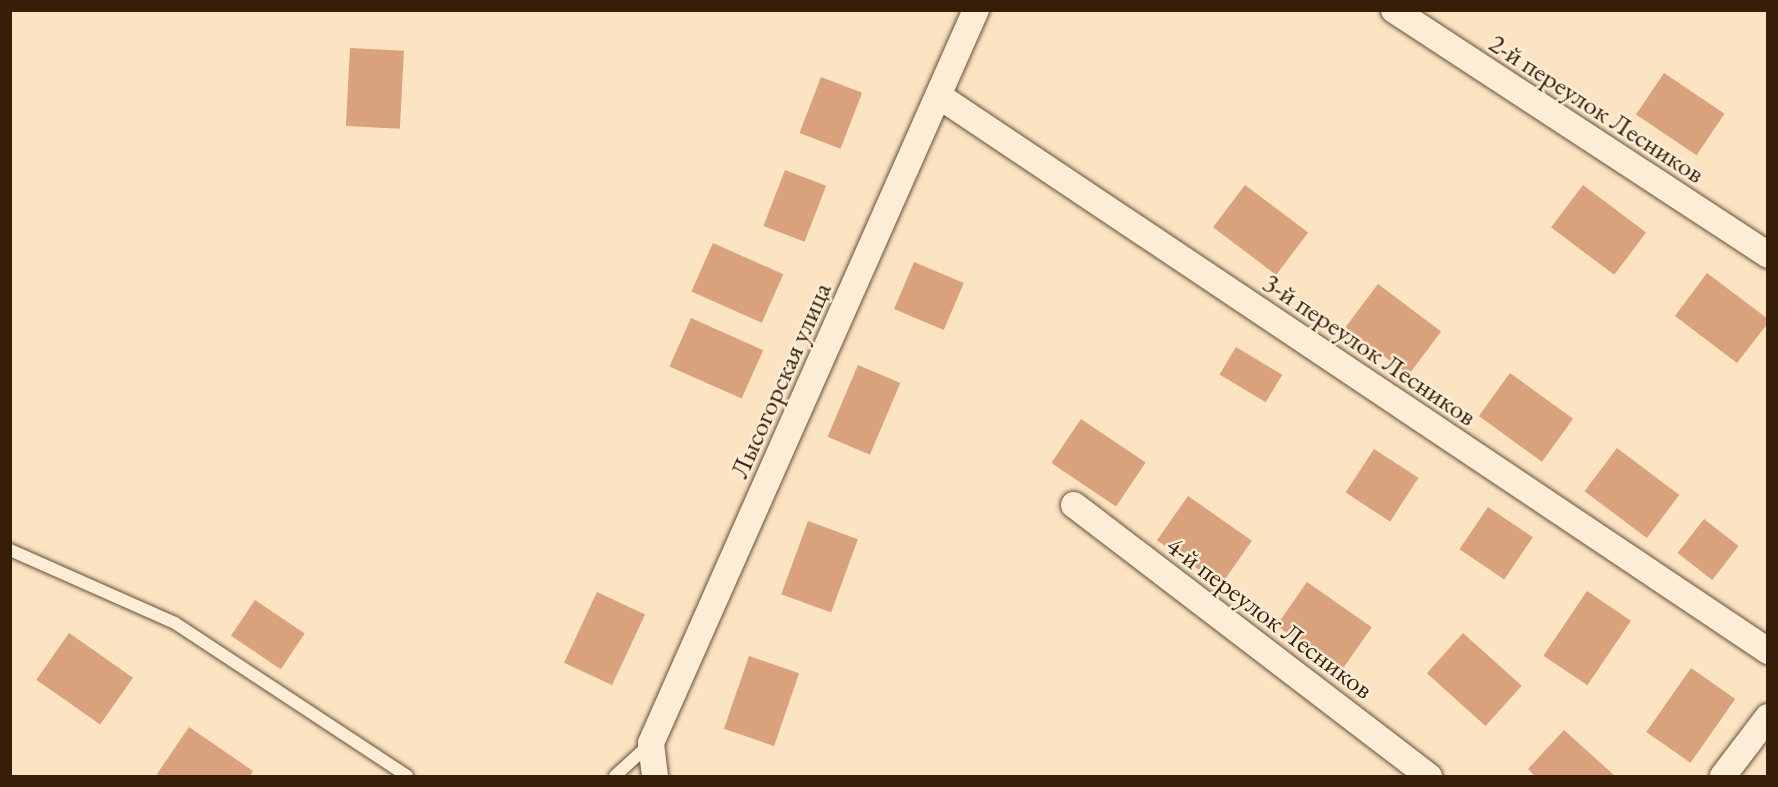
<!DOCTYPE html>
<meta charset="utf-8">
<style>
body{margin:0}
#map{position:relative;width:1778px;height:787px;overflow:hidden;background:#fce3c1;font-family:"EB Garamond",serif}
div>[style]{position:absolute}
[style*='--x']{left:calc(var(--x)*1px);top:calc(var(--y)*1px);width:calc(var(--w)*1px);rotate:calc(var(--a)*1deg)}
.building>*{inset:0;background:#daa17d;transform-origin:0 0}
.roads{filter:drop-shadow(0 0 2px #684f37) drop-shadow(0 0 2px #684f37)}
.service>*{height:12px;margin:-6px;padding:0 6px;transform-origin:6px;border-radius:6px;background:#fdedd7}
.minor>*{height:26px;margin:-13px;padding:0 13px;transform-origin:13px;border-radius:13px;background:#fdedd7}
span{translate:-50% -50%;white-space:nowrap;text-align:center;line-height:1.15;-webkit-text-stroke:5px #fdedd7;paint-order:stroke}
.street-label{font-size:27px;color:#361e09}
.frame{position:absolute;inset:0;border:12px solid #361e09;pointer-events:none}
</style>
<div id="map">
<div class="building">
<i style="left:350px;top:48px;width:54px;height:78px;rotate:3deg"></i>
<i style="left:1664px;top:73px;width:73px;height:50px;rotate:34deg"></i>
<i style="left:821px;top:77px;width:44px;height:60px;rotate:21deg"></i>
<i style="left:785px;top:170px;width:44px;height:60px;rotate:21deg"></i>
<i style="left:1245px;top:185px;width:79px;height:53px;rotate:37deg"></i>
<i style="left:1583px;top:185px;width:79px;height:53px;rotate:37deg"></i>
<i style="left:713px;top:243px;width:77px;height:53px;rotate:24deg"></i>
<i style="left:914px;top:262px;width:54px;height:51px;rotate:23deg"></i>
<i style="clip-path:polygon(1707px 273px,1768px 319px,1768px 323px,1737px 363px,1675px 316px)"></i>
<i style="left:1378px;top:284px;width:79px;height:54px;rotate:37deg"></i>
<i style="left:691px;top:318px;width:79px;height:53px;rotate:24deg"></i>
<i style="left:1236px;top:347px;width:54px;height:32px;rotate:31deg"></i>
<i style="left:858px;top:365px;width:46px;height:78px;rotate:23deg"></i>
<i style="left:1510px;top:373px;width:78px;height:53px;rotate:36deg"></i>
<i style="left:1081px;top:419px;width:78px;height:53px;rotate:34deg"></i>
<i style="left:1617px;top:448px;width:78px;height:54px;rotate:37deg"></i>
<i style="left:1374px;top:449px;width:53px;height:52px;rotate:33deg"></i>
<i style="left:1188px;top:496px;width:78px;height:54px;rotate:35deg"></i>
<i style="left:1488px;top:507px;width:54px;height:51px;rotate:34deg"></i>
<i style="left:1704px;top:519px;width:44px;height:43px;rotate:38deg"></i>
<i style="left:808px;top:521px;width:53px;height:78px;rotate:20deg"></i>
<i style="left:1307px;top:582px;width:79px;height:53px;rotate:35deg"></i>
<i style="left:1587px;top:591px;width:53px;height:78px;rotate:34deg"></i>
<i style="left:597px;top:592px;width:53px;height:78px;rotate:25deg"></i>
<i style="left:255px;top:600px;width:60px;height:43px;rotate:34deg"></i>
<i style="left:69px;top:633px;width:78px;height:57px;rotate:35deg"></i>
<i style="left:1463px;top:633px;width:79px;height:54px;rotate:42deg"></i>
<i style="left:749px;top:656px;width:53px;height:77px;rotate:19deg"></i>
<i style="left:1691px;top:668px;width:54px;height:78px;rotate:35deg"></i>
<i style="clip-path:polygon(189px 727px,253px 771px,250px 776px,160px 776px,157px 774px)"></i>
<i style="clip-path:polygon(1564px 730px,1615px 776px,1535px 776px,1528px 769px)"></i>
</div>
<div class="roads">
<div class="service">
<i style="--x:10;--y:550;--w:180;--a:23.9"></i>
<i style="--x:175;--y:623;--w:278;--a:33.4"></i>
<i style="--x:615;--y:776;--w:49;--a:-42.5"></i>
</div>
<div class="minor">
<i style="--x:1394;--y:10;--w:447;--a:33.2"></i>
<i style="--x:939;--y:96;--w:998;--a:33.8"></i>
<i style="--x:1074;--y:505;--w:447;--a:37.4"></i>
<i style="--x:655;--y:776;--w:33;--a:-97"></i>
<i style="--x:651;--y:743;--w:802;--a:-66.09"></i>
<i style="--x:1723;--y:776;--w:74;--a:-52.7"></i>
</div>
</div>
<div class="street-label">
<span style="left:1597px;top:108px;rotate:33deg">2-й переулок Лесников</span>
<span style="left:1370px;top:349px;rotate:34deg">3-й переулок Лесников</span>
<span style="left:780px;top:380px;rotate:-66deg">Лысогорская улица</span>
<span style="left:1270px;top:617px;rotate:37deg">4-й переулок Лесников</span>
</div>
<div class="frame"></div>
</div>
